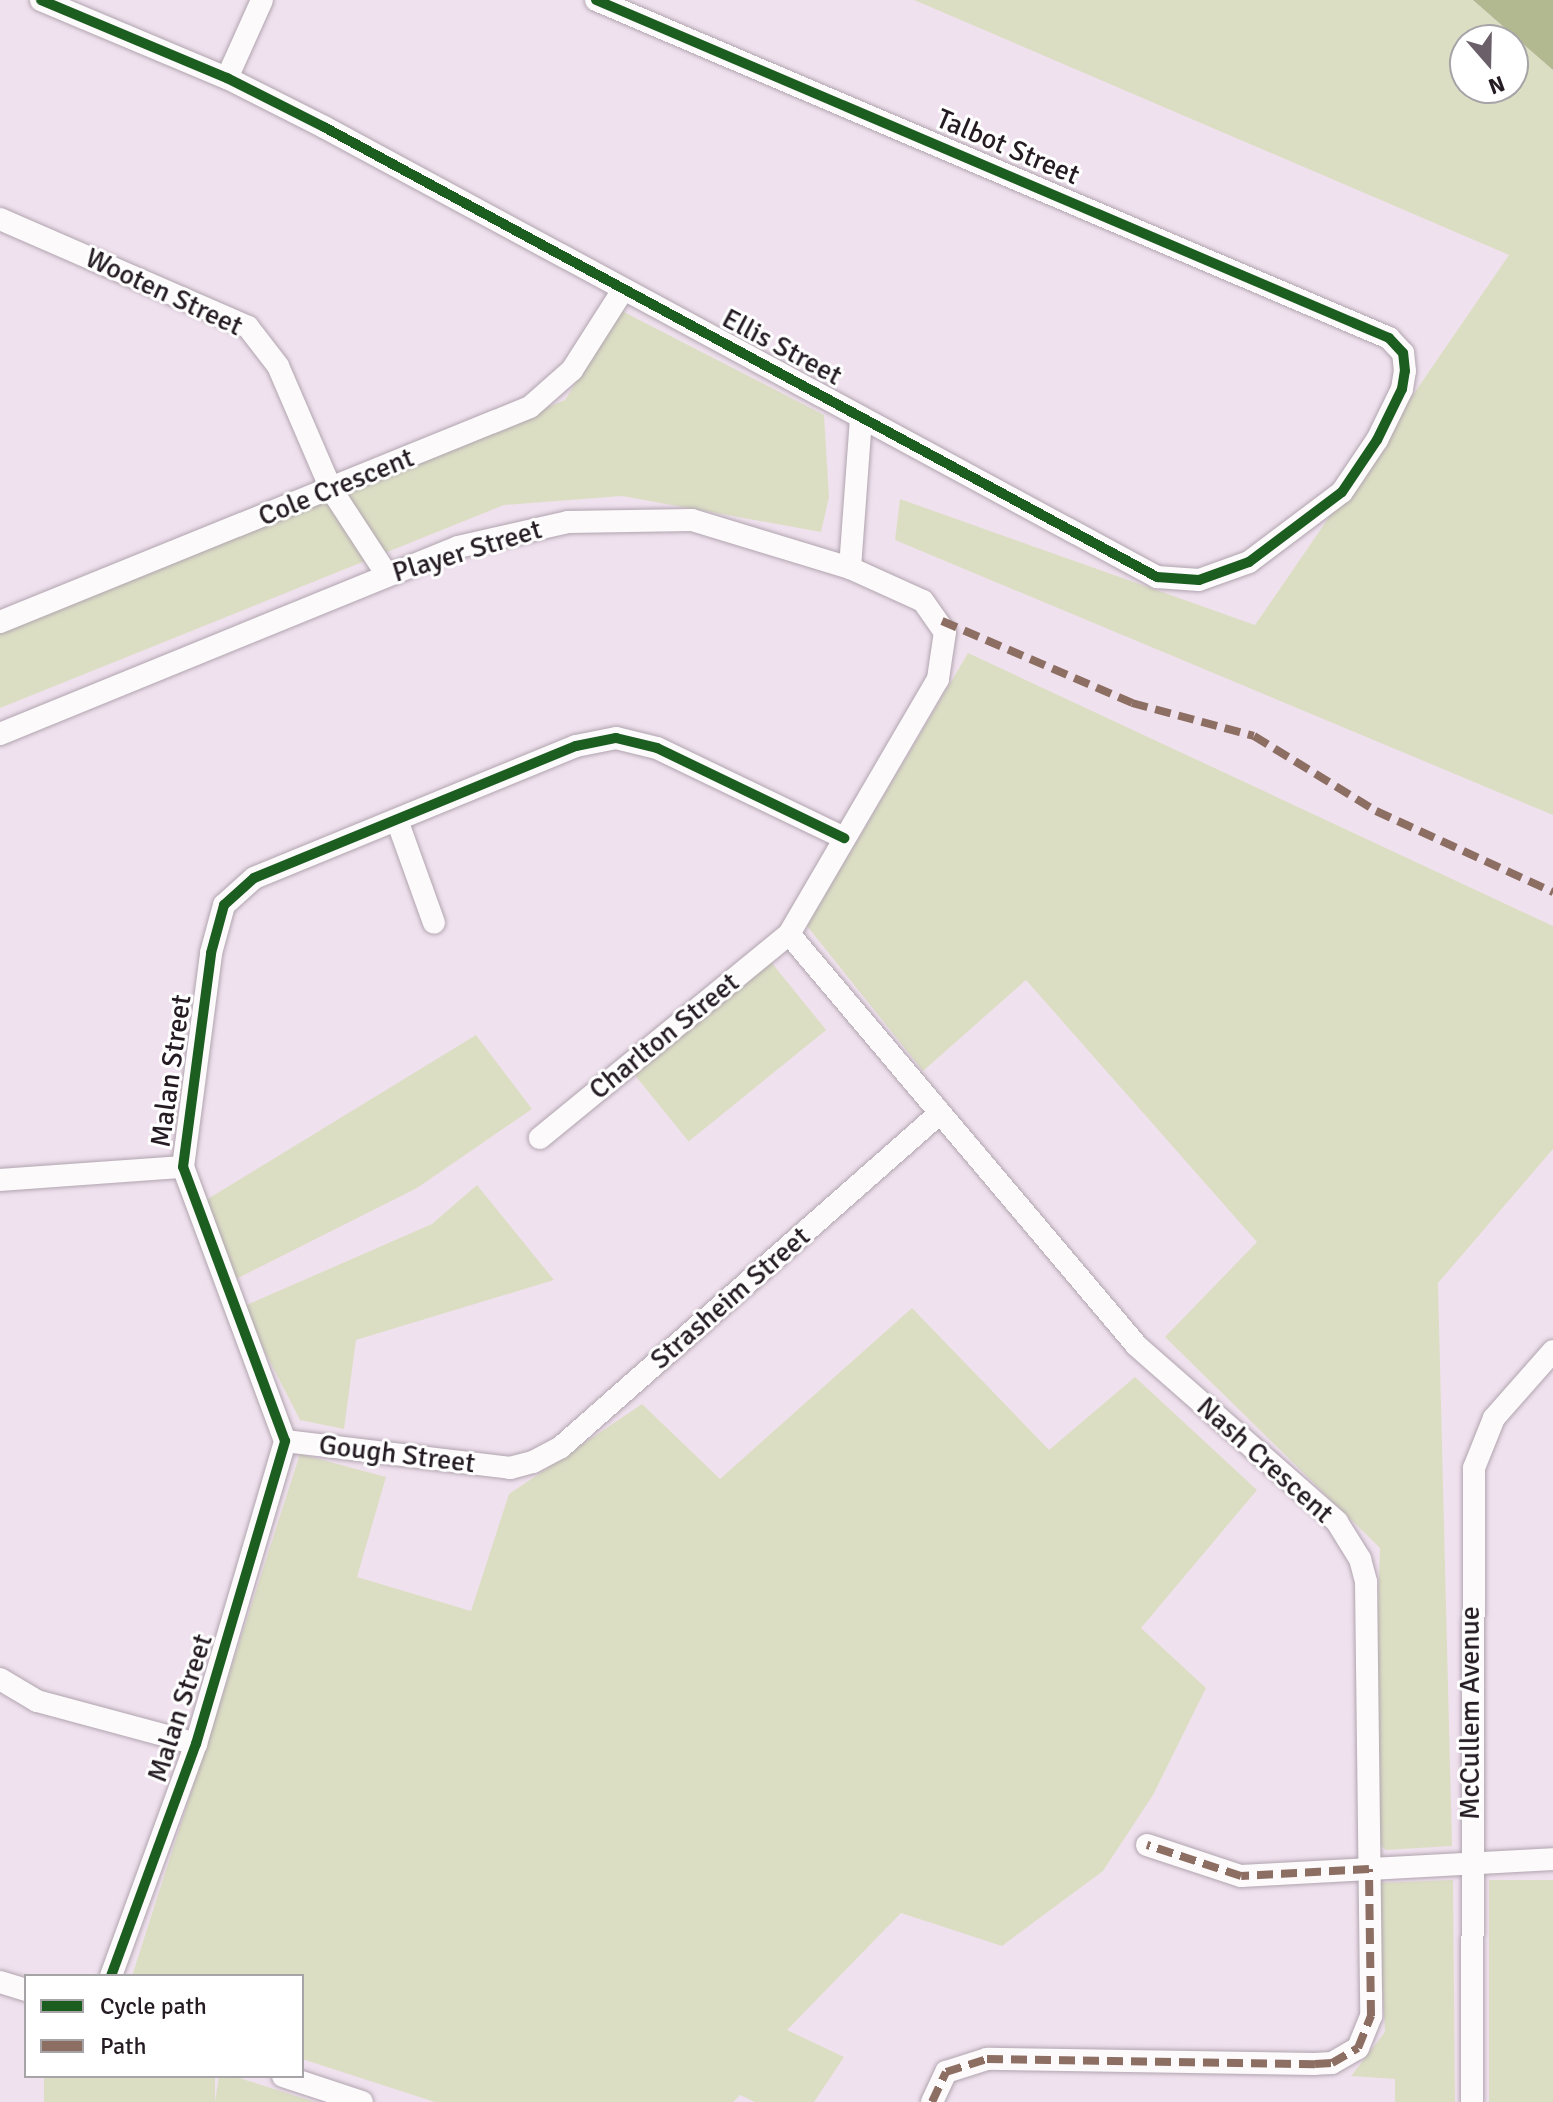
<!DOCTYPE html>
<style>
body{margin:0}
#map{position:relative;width:1553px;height:2102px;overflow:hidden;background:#f0e1ee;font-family:Signika,sans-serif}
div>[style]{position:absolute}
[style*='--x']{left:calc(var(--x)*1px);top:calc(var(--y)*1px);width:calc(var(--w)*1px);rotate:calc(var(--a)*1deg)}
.green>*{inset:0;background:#dcdec4;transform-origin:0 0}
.water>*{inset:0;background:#b2b890}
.roads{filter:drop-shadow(0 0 2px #b0a5af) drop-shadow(0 0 2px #b0a5af)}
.minor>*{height:22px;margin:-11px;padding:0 11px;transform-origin:11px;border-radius:11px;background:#fdfafc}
.quiet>*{height:8px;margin-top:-4px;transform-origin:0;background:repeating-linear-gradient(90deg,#8d6e63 0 16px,transparent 0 24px)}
.cycleway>*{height:10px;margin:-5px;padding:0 5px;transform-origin:5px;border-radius:5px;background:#1b5e20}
span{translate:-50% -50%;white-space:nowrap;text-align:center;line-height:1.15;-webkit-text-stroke:6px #fff;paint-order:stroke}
.street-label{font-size:28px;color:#241b23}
.legend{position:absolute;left:24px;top:1974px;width:280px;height:104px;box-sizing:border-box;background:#fff;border:2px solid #a7a4a7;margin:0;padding:10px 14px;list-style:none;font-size:24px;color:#241b23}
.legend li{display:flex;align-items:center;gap:16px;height:40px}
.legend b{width:40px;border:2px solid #a7a4a7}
.north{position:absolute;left:1449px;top:24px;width:80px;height:80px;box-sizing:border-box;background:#fff;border:2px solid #a7a4a7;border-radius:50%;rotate:160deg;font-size:22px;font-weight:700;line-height:32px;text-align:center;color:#241b23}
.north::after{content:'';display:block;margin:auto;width:28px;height:36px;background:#6b606a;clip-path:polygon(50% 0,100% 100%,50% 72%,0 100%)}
</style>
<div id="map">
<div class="green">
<i style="clip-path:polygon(evenodd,914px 0,1473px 0,1553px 70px,1553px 815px,895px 540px,900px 499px,1255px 625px,1509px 255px,914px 0,1465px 40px,1513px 40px,1513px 88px,1465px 88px,1465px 40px)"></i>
<i style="clip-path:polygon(620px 310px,824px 415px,829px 497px,821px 532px,622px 496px,504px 505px,0 708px,0 631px,565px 400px)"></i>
<i style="clip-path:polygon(968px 653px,1553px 926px,1553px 1149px,1438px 1283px,1452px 1846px,1386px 1850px,1370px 1838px,1380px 1548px,1165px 1337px,1257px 1242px,1026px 980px,923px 1071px,807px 926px)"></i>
<i style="left:767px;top:957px;width:94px;height:177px;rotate:51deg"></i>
<i style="clip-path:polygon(476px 1035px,532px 1109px,417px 1188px,232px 1281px,206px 1200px)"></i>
<i style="clip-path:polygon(477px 1185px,554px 1280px,356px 1340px,344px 1429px,300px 1420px,242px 1307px,432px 1224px)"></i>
<i style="clip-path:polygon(912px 1308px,1049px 1450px,1135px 1377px,1257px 1490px,1141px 1628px,1206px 1688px,1153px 1795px,1103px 1871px,1002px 1946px,901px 1913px,787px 2030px,844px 2057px,814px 2102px,755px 2102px,740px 2095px,733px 2102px,435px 2102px,302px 2059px,302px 1976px,132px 1976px,300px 1454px,386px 1477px,357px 1577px,471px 1611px,509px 1494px,642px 1404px,720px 1479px)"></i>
<i style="clip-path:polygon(1453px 1880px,1455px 2102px,1395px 2102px,1395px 2079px,1351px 2076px,1385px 2032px,1377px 1883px)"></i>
<i style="left:1553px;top:1880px;width:222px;height:64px;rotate:90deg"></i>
<i style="left:44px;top:2076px;width:171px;height:26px"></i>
<i style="clip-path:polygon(219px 2076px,233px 2076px,315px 2102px,215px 2102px)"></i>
</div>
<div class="water">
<i style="clip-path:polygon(1473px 0,1553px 0,1553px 70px)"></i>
</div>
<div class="roads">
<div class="minor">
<i style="--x:41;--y:0;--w:202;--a:22.8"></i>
<i style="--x:227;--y:78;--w:109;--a:26.8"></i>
<i style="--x:324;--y:127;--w:947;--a:28.38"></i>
<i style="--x:1157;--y:577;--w:42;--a:4.1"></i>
<i style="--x:1199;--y:580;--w:53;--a:-19.8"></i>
<i style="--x:1249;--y:562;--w:116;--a:-37"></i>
<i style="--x:1342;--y:492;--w:63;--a:-56.1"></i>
<i style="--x:1377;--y:440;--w:57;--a:-63.9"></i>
<i style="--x:1402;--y:389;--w:18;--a:-81"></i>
<i style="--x:1405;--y:371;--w:18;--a:-96"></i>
<i style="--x:1403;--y:353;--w:21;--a:-133"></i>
<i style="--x:1389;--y:338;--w:862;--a:-156.91"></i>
<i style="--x:227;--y:78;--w:85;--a:-65.8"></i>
<i style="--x:0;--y:219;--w:270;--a:23.5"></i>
<i style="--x:248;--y:327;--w:49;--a:52.4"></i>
<i style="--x:278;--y:366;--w:134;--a:66.7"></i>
<i style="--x:331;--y:489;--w:103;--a:56.9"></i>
<i style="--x:850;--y:568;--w:151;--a:-85.8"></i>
<i style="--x:0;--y:622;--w:572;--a:-22.08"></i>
<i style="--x:530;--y:407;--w:56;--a:-41.4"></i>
<i style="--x:572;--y:370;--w:95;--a:-57.5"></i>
<i style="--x:0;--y:734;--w:495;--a:-22.2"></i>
<i style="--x:458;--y:547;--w:113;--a:-12.8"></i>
<i style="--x:568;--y:522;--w:124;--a:-0.9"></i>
<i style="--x:692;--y:520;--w:165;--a:16.9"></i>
<i style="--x:850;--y:568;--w:80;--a:24.3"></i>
<i style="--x:923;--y:601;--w:38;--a:55"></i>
<i style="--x:945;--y:632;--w:48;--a:98.5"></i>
<i style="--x:938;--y:679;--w:295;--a:120.3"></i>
<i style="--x:789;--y:934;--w:322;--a:140.7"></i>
<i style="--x:397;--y:820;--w:109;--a:70.2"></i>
<i style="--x:789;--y:934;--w:539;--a:49.81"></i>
<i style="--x:1137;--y:1346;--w:266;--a:41.3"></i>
<i style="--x:1337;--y:1522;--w:44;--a:58.1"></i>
<i style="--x:1360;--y:1559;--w:24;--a:75"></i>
<i style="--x:1366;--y:1582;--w:434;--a:89.3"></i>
<i style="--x:1371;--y:2016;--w:35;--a:112"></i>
<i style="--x:1358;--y:2048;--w:30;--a:150"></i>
<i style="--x:1332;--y:2063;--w:17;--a:177"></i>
<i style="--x:1315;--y:2064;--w:328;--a:-179.1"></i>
<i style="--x:987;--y:2059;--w:43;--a:162.4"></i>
<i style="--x:946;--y:2072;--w:33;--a:115"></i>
<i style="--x:0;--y:1180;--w:183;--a:-4.1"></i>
<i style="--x:285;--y:1441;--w:227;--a:6.8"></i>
<i style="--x:510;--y:1468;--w:24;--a:-15"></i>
<i style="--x:533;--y:1462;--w:32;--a:-28"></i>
<i style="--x:561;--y:1447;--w:505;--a:-41.39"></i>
<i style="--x:0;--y:1679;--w:43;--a:30.7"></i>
<i style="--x:37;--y:1701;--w:165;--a:15.1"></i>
<i style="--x:1147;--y:1845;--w:99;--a:18.3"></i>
<i style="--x:1241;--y:1876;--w:312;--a:-3.1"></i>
<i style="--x:111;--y:1976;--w:247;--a:-69.9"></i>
<i style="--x:196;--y:1744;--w:316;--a:-73.6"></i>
<i style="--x:285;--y:1441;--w:292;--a:-110.4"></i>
<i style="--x:183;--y:1167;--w:216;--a:-82.5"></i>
<i style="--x:211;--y:953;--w:50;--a:-74.8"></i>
<i style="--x:224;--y:905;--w:40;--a:-42"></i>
<i style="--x:254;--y:878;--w:348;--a:-22.3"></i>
<i style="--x:576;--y:746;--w:41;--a:-11.3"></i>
<i style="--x:616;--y:738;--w:42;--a:13.7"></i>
<i style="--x:657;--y:748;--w:208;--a:25.7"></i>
<i style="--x:0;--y:1982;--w:27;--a:17"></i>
<i style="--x:283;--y:2076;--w:83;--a:18.2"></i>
<i style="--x:1472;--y:2102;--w:634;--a:-89.82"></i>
<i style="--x:1474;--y:1468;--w:54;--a:-68.2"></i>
<i style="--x:1494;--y:1418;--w:89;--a:-48.6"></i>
</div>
</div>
<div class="quiet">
<i style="--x:942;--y:621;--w:207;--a:23.3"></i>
<i style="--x:1132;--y:703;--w:126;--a:15.1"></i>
<i style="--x:1254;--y:736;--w:143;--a:31.6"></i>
<i style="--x:1376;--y:811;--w:195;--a:24.6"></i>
<i style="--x:932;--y:2102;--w:33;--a:-65"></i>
<i style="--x:946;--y:2072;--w:43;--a:-17.6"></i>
<i style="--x:987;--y:2059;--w:328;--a:0.9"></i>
<i style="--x:1315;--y:2064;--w:17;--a:-3"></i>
<i style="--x:1332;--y:2063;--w:30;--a:-30"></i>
<i style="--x:1358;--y:2048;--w:35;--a:-68"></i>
<i style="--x:1371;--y:2016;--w:147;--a:-90.8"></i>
<i style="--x:1369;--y:1869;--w:128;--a:176.9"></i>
<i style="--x:1241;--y:1876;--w:99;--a:-161.7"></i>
</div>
<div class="cycleway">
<i style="--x:41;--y:0;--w:202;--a:22.8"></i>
<i style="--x:227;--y:78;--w:109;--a:26.8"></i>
<i style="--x:324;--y:127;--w:947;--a:28.38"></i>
<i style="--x:1157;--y:577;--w:42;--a:4.1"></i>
<i style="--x:1199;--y:580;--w:53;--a:-19.8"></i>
<i style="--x:1249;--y:562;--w:116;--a:-37"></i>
<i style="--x:1342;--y:492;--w:63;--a:-56.1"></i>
<i style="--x:1377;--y:440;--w:57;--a:-63.9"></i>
<i style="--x:1402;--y:389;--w:18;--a:-81"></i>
<i style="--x:1405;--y:371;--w:18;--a:-96"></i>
<i style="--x:1403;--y:353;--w:21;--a:-133"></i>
<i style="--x:1389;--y:338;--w:862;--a:-156.91"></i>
<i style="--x:111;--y:1976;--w:247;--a:-69.9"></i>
<i style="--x:196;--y:1744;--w:316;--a:-73.6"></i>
<i style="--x:285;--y:1441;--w:292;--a:-110.4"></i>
<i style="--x:183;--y:1167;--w:216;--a:-82.5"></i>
<i style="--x:211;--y:953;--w:50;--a:-74.8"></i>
<i style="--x:224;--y:905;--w:40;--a:-42"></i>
<i style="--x:254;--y:878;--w:348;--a:-22.3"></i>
<i style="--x:576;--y:746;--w:41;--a:-11.3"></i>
<i style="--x:616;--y:738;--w:42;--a:13.7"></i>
<i style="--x:657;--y:748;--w:208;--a:25.7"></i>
</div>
<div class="street-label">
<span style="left:1008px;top:147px;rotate:23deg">Talbot Street</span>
<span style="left:164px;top:292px;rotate:25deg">Wooten Street</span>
<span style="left:782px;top:347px;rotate:28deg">Ellis Street</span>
<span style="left:336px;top:487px;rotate:-22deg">Cole Crescent</span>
<span style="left:467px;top:551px;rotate:-17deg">Player Street</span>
<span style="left:664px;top:1036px;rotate:-39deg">Charlton Street</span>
<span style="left:171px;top:1071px;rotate:-82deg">Malan Street</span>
<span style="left:730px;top:1298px;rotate:-41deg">Strasheim Street</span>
<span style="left:397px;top:1454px;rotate:7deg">Gough Street</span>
<span style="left:1265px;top:1460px;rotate:42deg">Nash Crescent</span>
<span style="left:180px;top:1708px;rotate:-72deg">Malan Street</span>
<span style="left:1470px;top:1713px;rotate:-90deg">McCullem Avenue</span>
</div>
<ul class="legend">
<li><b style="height:10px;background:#1b5e20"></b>Cycle path</li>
<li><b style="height:10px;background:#8d6e63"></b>Path</li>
</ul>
<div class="north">N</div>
</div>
